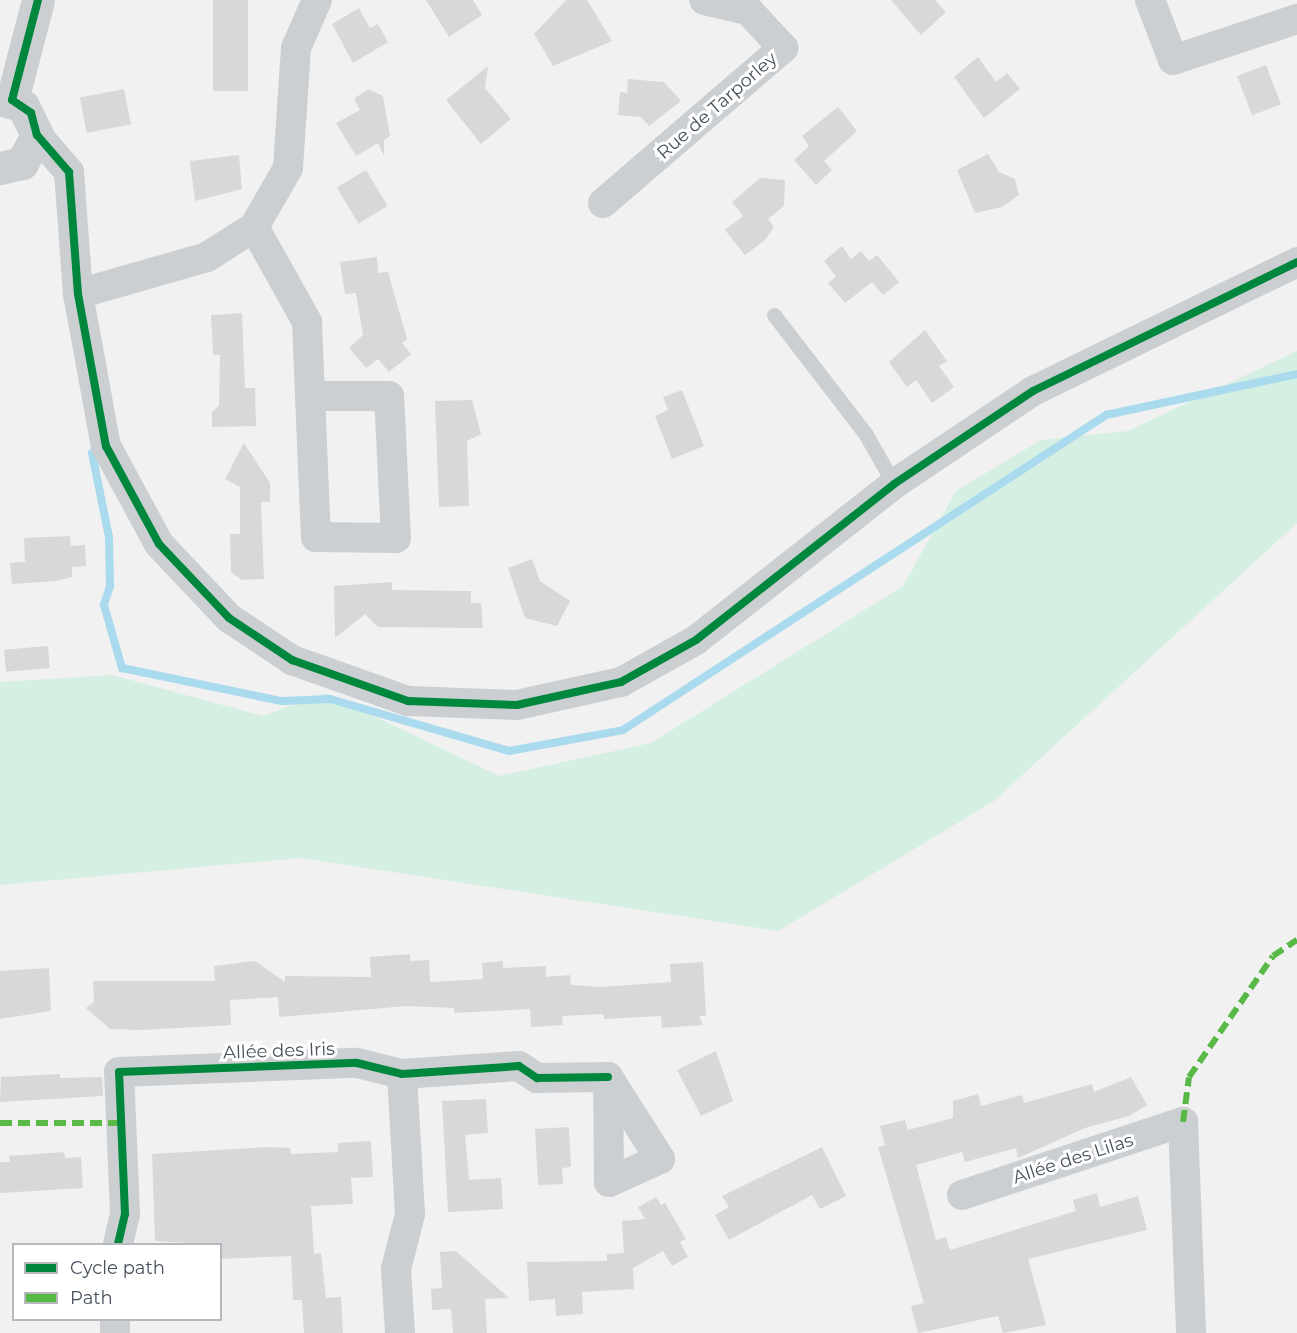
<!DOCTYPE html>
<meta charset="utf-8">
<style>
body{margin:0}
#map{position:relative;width:1297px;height:1333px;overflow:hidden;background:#f1f1f1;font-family:Montserrat,sans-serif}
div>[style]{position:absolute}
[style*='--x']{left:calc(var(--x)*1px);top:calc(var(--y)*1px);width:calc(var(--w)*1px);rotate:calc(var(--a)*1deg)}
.green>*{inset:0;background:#d5f0e2}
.stream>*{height:8px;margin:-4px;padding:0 4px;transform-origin:4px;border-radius:4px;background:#aadaee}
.building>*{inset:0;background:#d8d8da;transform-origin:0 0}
.service>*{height:15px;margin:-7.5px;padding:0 7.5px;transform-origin:7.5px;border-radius:7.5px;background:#cccfd2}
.minor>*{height:30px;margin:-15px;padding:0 15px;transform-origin:15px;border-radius:15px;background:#cccfd2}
.tertiary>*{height:33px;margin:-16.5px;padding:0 16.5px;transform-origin:16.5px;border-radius:16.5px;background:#cccfd2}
.quiet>*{height:6px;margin-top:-3px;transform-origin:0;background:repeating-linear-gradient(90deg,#58b947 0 12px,transparent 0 18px)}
.cycleway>*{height:8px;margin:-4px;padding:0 4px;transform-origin:4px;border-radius:4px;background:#00873e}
span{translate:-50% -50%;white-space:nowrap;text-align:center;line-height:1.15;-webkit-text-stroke:6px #fff;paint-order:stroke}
.street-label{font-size:18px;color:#47515d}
.legend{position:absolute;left:12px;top:1243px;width:210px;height:78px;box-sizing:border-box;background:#fff;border:2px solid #b5b9be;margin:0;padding:8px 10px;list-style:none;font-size:18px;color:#47515d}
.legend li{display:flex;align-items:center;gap:12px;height:30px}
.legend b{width:30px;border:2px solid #b5b9be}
</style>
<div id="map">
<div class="green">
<i style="clip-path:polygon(1297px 351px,1297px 523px,994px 801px,778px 931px,301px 858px,0 885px,0 682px,112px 675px,263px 716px,326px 693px,499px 776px,651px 743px,903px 586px,956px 491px,1041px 440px,1128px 431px)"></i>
</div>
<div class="stream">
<i style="--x:92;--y:453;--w:86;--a:78.6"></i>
<i style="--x:109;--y:537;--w:49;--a:88.8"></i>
<i style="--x:110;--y:586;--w:20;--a:108"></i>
<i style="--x:104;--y:605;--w:66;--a:74.1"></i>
<i style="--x:122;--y:668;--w:163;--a:11.7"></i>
<i style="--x:282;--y:701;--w:48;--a:-2.4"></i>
<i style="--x:330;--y:699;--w:186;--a:16.2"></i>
<i style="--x:509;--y:751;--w:116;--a:-10.4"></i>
<i style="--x:623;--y:730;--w:577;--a:-33.11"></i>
<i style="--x:1106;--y:415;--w:195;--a:-12.1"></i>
</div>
<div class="building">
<i style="left:213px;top:0;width:35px;height:91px"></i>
<i style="clip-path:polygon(426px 0,473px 0,482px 15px,449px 37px)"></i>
<i style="clip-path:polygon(566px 0,587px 0,612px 41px,553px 66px,534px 34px)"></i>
<i style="clip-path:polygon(891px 0,935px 0,946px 12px,921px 35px)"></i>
<i style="clip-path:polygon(359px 8px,370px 28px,378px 24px,388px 42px,353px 63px,332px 24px)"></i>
<i style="clip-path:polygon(978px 57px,996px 82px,1007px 73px,1020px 89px,984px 118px,954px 77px)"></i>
<i style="left:1266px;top:65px;width:42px;height:31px;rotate:69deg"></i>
<i style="clip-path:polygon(488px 66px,485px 88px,511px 119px,481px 144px,446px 100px)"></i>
<i style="clip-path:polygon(628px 79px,664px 82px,681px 101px,649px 126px,641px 117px,618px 115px,620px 92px,627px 93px)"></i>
<i style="left:124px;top:89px;width:36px;height:45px;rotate:79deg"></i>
<i style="clip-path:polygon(368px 89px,383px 96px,390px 136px,384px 140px,384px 156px,378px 143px,356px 156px,336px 123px,360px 110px,354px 99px)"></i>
<i style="clip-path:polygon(838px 107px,857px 131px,824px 161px,832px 170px,816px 185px,794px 160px,809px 146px,802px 136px)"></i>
<i style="clip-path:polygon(988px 154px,999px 172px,1015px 179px,1019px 195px,1002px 207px,975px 213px,957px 170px)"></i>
<i style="clip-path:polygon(239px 155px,242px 189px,195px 201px,190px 161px)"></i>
<i style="left:366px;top:170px;width:42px;height:34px;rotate:59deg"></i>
<i style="clip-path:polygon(760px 178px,785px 180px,784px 206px,768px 219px,774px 227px,765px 240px,745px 255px,725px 230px,743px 216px,732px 202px)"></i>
<i style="clip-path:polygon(842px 246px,851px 259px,861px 251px,869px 261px,877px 255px,899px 282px,883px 295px,872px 282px,845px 303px,828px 283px,836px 277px,824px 261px)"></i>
<i style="clip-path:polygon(377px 257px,378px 273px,388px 272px,407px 339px,402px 343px,411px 354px,389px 372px,378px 359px,366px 368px,349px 348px,363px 335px,356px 293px,345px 294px,340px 262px)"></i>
<i style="clip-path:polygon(242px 313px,245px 388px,255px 388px,256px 426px,212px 427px,212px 412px,219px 406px,220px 355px,213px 355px,211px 315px)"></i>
<i style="clip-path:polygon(925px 330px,947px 361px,939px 366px,954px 387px,932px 403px,916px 380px,907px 387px,889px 362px)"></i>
<i style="clip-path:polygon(682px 390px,704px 446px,672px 459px,655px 416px,668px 410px,663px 397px)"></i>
<i style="clip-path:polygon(472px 400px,481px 434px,467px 441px,469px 506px,439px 507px,435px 401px)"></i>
<i style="clip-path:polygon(244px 443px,270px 483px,270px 502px,261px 502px,264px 579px,242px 580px,231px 572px,230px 534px,240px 534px,240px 487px,225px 479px)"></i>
<i style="clip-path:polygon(70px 536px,71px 546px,85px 545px,86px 566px,72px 567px,72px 577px,56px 581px,12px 584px,10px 563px,25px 562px,24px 538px)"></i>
<i style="clip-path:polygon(532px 559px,540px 581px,570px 601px,557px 626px,525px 618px,508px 568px)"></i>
<i style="clip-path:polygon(392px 582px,392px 590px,471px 591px,471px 603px,481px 603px,483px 628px,378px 627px,365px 614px,335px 638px,334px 586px)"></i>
<i style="left:48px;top:646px;width:22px;height:44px;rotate:85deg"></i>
<i style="clip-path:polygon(410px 954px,410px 961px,429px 960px,430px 982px,483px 979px,482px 963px,503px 961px,503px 968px,546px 966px,546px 977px,570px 975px,571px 985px,602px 987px,671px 982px,670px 964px,703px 962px,706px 1016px,699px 1016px,703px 1025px,662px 1028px,661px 1016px,604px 1019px,603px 1014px,562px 1016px,563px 1025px,531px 1027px,530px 1009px,454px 1013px,454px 1008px,407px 1006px,279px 1017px,278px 997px,230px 1000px,231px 1025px,141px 1030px,110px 1029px,86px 1008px,94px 1002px,93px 981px,215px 981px,214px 966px,255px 961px,285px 982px,285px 976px,371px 977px,370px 957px)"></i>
<i style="clip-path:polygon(49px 968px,51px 1011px,0 1019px,0 971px)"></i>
<i style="clip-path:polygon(716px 1051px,733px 1101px,701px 1116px,677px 1070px)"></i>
<i style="clip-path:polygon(60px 1074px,60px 1078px,102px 1077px,103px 1096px,0 1102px,1px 1077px)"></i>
<i style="clip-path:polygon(1131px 1077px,1147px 1105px,1129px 1116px,1085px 1128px,1018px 1158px,1016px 1148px,965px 1162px,962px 1152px,916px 1165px,936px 1240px,946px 1237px,950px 1250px,1076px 1211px,1073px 1200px,1097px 1193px,1100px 1207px,1138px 1196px,1147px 1230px,1028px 1259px,1046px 1325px,1003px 1333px,998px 1316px,918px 1333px,911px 1306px,924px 1303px,878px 1147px,885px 1145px,880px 1126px,905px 1120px,908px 1130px,953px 1118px,953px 1101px,978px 1094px,981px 1106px,1022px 1095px,1024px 1103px,1092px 1084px,1094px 1092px)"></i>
<i style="clip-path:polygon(486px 1099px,488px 1133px,465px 1135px,469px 1180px,501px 1178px,503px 1209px,448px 1212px,442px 1101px)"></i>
<i style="clip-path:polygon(569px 1127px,571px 1167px,562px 1168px,563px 1184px,538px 1185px,535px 1129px)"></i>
<i style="clip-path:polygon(371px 1141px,373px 1177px,351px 1178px,353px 1204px,311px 1206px,314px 1254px,321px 1253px,326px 1298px,341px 1297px,343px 1333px,304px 1333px,302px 1300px,293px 1300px,291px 1256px,220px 1259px,220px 1245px,155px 1241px,152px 1154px,269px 1147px,290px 1148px,291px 1154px,338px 1152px,338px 1143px)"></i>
<i style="clip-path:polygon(822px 1147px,846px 1196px,820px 1209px,812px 1195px,729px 1240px,715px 1215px,729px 1207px,722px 1196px)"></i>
<i style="clip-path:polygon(64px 1152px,65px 1158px,81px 1157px,83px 1188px,0 1193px,0 1162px,10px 1162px,9px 1156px)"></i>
<i style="clip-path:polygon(656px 1197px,661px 1205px,665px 1203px,686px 1239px,680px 1242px,688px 1257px,672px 1266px,663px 1251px,633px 1268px,634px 1289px,582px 1292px,583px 1314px,556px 1316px,555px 1299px,529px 1301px,527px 1262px,607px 1261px,607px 1254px,624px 1253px,622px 1221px,645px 1219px,638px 1207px)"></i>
<i style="clip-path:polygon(456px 1251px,509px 1298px,485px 1299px,487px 1333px,453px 1333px,451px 1309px,432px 1310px,431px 1289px,442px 1288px,440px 1252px)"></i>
</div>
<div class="service">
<i style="--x:774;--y:315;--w:149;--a:52.4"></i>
<i style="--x:865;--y:433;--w:59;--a:60.4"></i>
</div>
<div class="minor">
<i style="--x:1150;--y:0;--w:64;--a:69"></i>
<i style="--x:1173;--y:60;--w:131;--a:-18.3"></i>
<i style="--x:37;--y:135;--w:49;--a:49.1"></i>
<i style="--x:69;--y:172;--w:122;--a:85.8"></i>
<i style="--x:78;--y:294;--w:155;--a:79.6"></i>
<i style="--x:106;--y:446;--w:111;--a:61.6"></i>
<i style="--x:159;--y:544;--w:102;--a:46.6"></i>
<i style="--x:229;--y:618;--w:76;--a:33.7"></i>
<i style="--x:292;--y:660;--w:123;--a:19.5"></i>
<i style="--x:408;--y:701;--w:109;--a:2.1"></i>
<i style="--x:517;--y:705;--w:107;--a:-12.5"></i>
<i style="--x:621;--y:682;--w:86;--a:-29.2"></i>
<i style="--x:696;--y:640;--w:252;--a:-38.2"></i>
<i style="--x:894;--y:484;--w:167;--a:-33.8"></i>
<i style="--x:1033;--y:391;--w:294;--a:-26"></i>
<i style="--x:603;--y:203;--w:238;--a:-40.7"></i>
<i style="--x:783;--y:48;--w:52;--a:-132.6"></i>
<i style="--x:748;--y:10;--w:45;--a:-167.2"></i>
<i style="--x:254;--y:227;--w:109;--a:60.8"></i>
<i style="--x:307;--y:322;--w:74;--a:87.7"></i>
<i style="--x:310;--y:396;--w:141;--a:87.6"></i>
<i style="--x:316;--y:537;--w:80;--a:0.7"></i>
<i style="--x:396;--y:538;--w:142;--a:-92.8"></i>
<i style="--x:389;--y:396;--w:79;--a:180"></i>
<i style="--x:78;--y:294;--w:134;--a:-16"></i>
<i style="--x:207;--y:257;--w:56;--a:-32.6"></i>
<i style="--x:254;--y:227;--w:68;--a:-60"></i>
<i style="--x:288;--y:168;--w:120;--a:-86.2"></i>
<i style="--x:296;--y:48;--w:52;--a:-66.4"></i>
<i style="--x:608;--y:1077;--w:97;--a:57.6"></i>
<i style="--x:660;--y:1159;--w:56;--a:155.7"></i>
<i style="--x:609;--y:1182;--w:105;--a:-90.5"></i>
<i style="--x:962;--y:1195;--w:233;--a:-18.3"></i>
<i style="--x:1183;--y:1122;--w:211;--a:87.8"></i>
<i style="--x:118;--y:1244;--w:31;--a:-77"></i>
<i style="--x:125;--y:1214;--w:142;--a:-92.4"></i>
<i style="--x:119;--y:1072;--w:238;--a:-2.2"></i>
<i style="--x:357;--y:1063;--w:46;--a:13.7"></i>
<i style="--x:402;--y:1074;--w:117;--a:-3.9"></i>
<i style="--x:519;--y:1066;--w:22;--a:34"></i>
<i style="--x:537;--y:1078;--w:71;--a:-0.8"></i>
<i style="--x:115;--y:1320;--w:13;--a:90"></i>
<i style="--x:400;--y:1333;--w:64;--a:-93.6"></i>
<i style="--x:396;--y:1269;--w:57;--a:-75.7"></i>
<i style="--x:410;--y:1214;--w:140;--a:-93.3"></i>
</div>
<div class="tertiary">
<i style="--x:0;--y:99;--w:24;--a:17"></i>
<i style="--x:23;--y:106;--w:32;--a:64"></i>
<i style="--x:37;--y:135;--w:32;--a:118"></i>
<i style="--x:22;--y:163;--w:23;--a:167"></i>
<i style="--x:12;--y:100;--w:103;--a:-75.4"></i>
</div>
<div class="quiet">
<i style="--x:1183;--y:1122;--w:45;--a:-82.4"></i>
<i style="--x:1189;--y:1077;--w:147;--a:-55.2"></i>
<i style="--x:1273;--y:956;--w:29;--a:-34"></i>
<i style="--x:0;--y:1123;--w:121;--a:0"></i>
</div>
<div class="cycleway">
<i style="--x:38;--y:0;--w:103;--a:104.6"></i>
<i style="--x:12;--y:100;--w:23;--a:34"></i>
<i style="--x:31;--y:113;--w:23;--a:75"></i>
<i style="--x:37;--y:135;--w:49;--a:49.1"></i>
<i style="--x:69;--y:172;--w:122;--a:85.8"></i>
<i style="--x:78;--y:294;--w:155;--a:79.6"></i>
<i style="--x:106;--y:446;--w:111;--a:61.6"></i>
<i style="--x:159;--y:544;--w:102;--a:46.6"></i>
<i style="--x:229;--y:618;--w:76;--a:33.7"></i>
<i style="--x:292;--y:660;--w:123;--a:19.5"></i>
<i style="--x:408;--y:701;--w:109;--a:2.1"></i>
<i style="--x:517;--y:705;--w:107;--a:-12.5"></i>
<i style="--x:621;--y:682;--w:86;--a:-29.2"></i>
<i style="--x:696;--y:640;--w:252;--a:-38.2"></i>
<i style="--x:894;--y:484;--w:167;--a:-33.8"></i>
<i style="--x:1033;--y:391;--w:294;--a:-26"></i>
<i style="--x:118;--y:1244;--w:31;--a:-77"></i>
<i style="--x:125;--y:1214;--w:142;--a:-92.4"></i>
<i style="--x:119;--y:1072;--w:238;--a:-2.2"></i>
<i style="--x:357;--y:1063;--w:46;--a:13.7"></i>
<i style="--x:402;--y:1074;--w:117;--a:-3.9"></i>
<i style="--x:519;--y:1066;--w:22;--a:34"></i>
<i style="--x:537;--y:1078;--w:71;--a:-0.8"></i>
</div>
<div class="street-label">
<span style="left:717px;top:106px;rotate:-41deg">Rue de Tarporley</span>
<span style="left:279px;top:1051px;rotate:-2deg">Allée des Iris</span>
<span style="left:1073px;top:1159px;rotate:-18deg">Allée des Lilas</span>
</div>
<ul class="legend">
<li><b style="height:8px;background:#00873e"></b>Cycle path</li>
<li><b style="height:8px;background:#58b947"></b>Path</li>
</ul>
</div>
